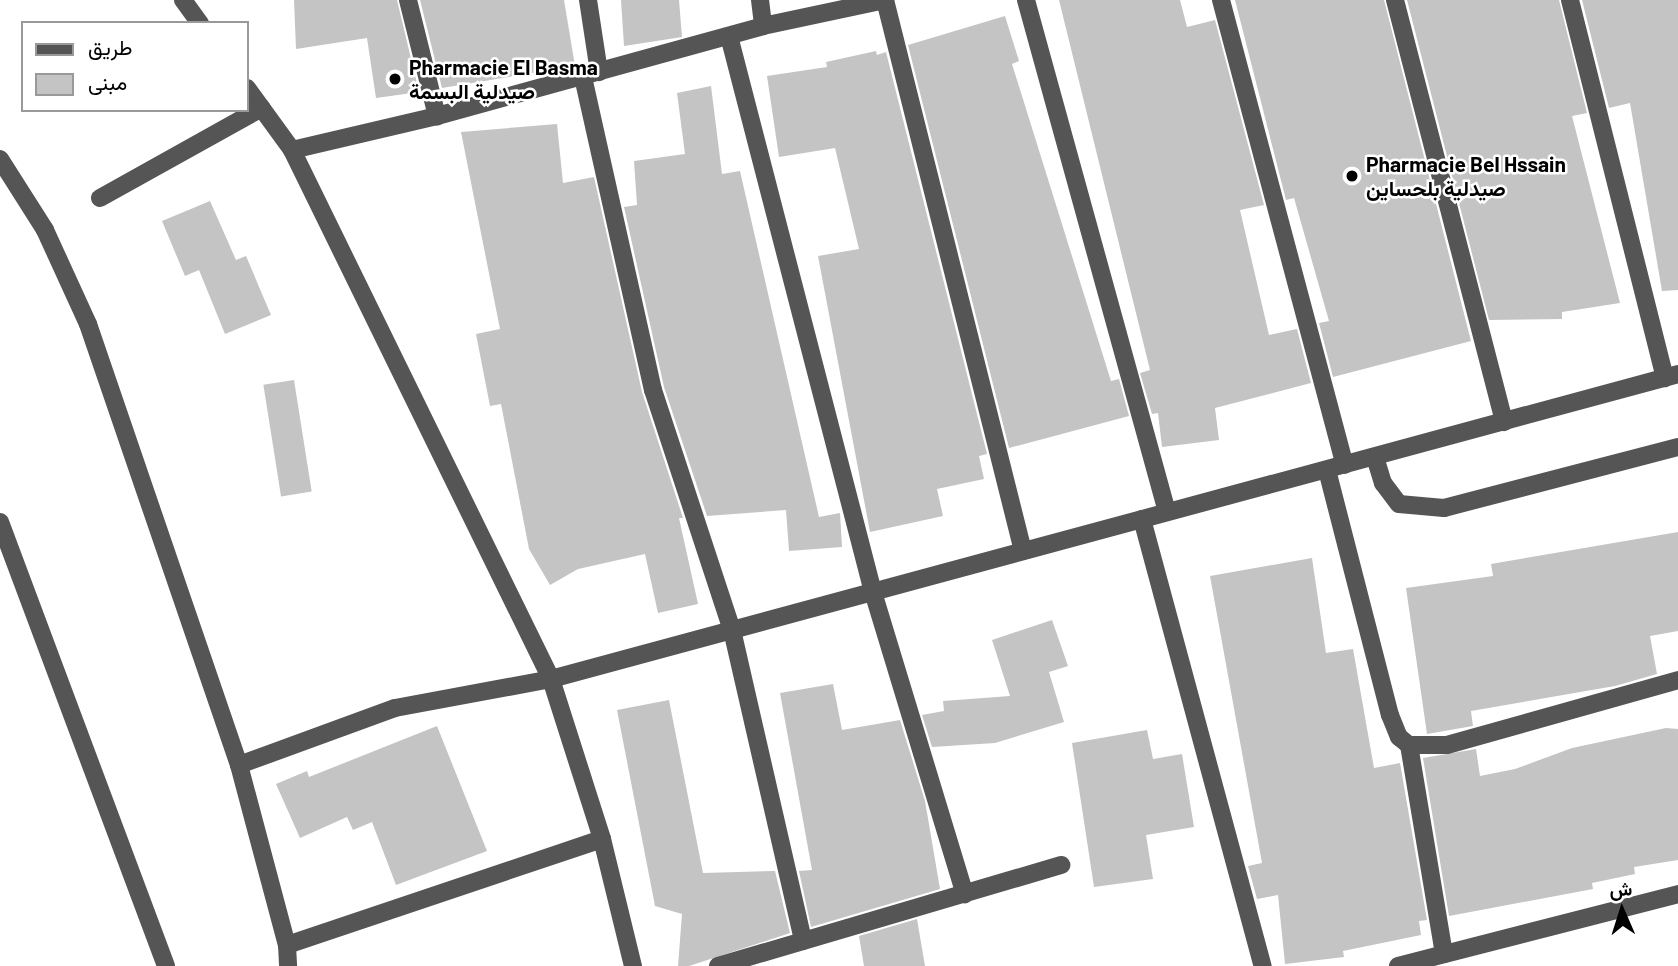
<!DOCTYPE html>
<meta charset="utf-8">
<style>
body{margin:0}
#map{position:relative;width:1678px;height:966px;overflow:hidden;background:#fff;font-family:Barlow,Vazirmatn,sans-serif}
div>[style]{position:absolute}
[style*='--x']{left:calc(var(--x)*1px);top:calc(var(--y)*1px);width:calc(var(--w)*1px);rotate:calc(var(--a)*1deg)}
.building>*{inset:0;background:#c4c4c4;transform-origin:0 0}
.minor>*{height:18px;margin:-9px;padding:0 9px;transform-origin:9px;border-radius:9px;background:#555}
.dots>*{width:19px;height:19px;translate:-50% -50%;box-sizing:border-box;border:4px solid #fff;border-radius:50%}
span{translate:-50% -50%;white-space:nowrap;text-align:center;line-height:1.15;-webkit-text-stroke:5px #fff;paint-order:stroke}
.poi-label{font-size:21px;color:#000;font-weight:700}
.left{translate:0 -50%;text-align:left}
.legend{position:absolute;left:21px;top:21px;width:228px;height:91px;box-sizing:border-box;background:#fff;border:2px solid #999;margin:0;padding:9px 12px;list-style:none;font-size:21px;color:#000}
.legend li{display:flex;align-items:center;gap:14px;height:35px}
.legend b{width:35px;border:2px solid #999}
.north{position:absolute;left:1587px;top:875px;width:70px;height:70px;-webkit-text-stroke:5px #fff;paint-order:stroke;rotate:357deg;font-size:19px;font-weight:700;line-height:28px;text-align:center;color:#000}
.north::after{content:'';display:block;margin:auto;width:24px;height:32px;background:#000;clip-path:polygon(50% 0,100% 100%,50% 72%,0 100%)}
</style>
<div id="map">
<div class="building">
<i style="clip-path:polygon(294px 0,397px 0,419px 92px,376px 98px,367px 38px,296px 49px)"></i>
<i style="clip-path:polygon(420px 0,564px 0,575px 66px,442px 88px)"></i>
<i style="clip-path:polygon(621px 0,679px 0,682px 37px,624px 46px)"></i>
<i style="clip-path:polygon(1059px 0,1180px 0,1187px 27px,1215px 20px,1264px 205px,1240px 210px,1269px 335px,1297px 329px,1311px 383px,1215px 408px,1219px 440px,1162px 447px,1158px 413px,1152px 414px,1140px 373px,1150px 370px)"></i>
<i style="clip-path:polygon(1235px 0,1384px 0,1471px 341px,1333px 377px,1319px 323px,1329px 321px,1294px 198px,1286px 200px)"></i>
<i style="clip-path:polygon(1407px 0,1559px 0,1587px 113px,1572px 116px,1620px 303px,1562px 312px,1562px 319px,1489px 320px)"></i>
<i style="clip-path:polygon(1582px 0,1678px 0,1678px 290px,1662px 291px,1630px 103px,1609px 108px)"></i>
<i style="clip-path:polygon(1005px 16px,1019px 61px,1012px 64px,1111px 381px,1119px 379px,1129px 416px,1009px 448px,908px 45px)"></i>
<i style="clip-path:polygon(876px 51px,877px 55px,886px 52px,987px 454px,979px 456px,984px 479px,937px 489px,943px 516px,870px 532px,818px 256px,859px 249px,835px 148px,779px 157px,767px 76px,827px 67px,826px 62px)"></i>
<i style="clip-path:polygon(711px 86px,722px 174px,740px 171px,819px 517px,840px 513px,842px 547px,789px 551px,786px 510px,707px 516px,664px 387px,624px 207px,637px 205px,634px 161px,685px 154px,677px 93px)"></i>
<i style="clip-path:polygon(557px 124px,563px 183px,594px 177px,642px 392px,683px 518px,679px 518px,698px 604px,658px 613px,645px 554px,578px 569px,550px 585px,529px 549px,501px 404px,490px 406px,476px 334px,500px 329px,461px 132px)"></i>
<i style="clip-path:polygon(210px 201px,236px 260px,246px 256px,271px 315px,225px 334px,199px 270px,185px 276px,162px 221px)"></i>
<i style="left:294px;top:380px;width:113px;height:31px;rotate:81deg"></i>
<i style="clip-path:polygon(1678px 532px,1678px 631px,1650px 636px,1657px 674px,1615px 686px,1471px 711px,1473px 726px,1427px 734px,1406px 588px,1493px 576px,1491px 564px)"></i>
<i style="clip-path:polygon(1312px 558px,1326px 653px,1353px 649px,1374px 768px,1400px 763px,1427px 920px,1419px 921px,1421px 935px,1343px 951px,1344px 957px,1285px 964px,1278px 895px,1257px 899px,1248px 866px,1262px 863px,1210px 576px)"></i>
<i style="clip-path:polygon(1052px 620px,1068px 666px,1049px 672px,1064px 722px,995px 743px,932px 747px,922px 715px,944px 711px,943px 701px,1010px 696px,992px 640px)"></i>
<i style="clip-path:polygon(833px 684px,842px 730px,900px 720px,925px 801px,940px 889px,811px 927px,799px 871px,812px 870px,780px 693px)"></i>
<i style="clip-path:polygon(669px 700px,703px 873px,775px 871px,790px 933px,689px 966px,678px 966px,682px 914px,655px 906px,617px 710px)"></i>
<i style="clip-path:polygon(437px 726px,487px 851px,396px 885px,372px 822px,353px 830px,347px 817px,300px 838px,276px 784px,307px 771px,309px 777px)"></i>
<i style="clip-path:polygon(1666px 728px,1678px 729px,1678px 860px,1634px 867px,1635px 874px,1592px 883px,1593px 889px,1449px 916px,1423px 758px,1476px 749px,1480px 776px,1515px 769px,1572px 748px)"></i>
<i style="clip-path:polygon(1147px 730px,1153px 759px,1182px 754px,1194px 827px,1146px 835px,1153px 879px,1094px 887px,1072px 743px)"></i>
<i style="clip-path:polygon(917px 919px,925px 966px,864px 966px,859px 936px)"></i>
</div>
<div class="minor">
<i style="--x:183;--y:0;--w:29;--a:54"></i>
<i style="--x:408;--y:0;--w:120;--a:76"></i>
<i style="--x:588;--y:0;--w:73;--a:81.3"></i>
<i style="--x:760;--y:0;--w:26;--a:83"></i>
<i style="--x:885;--y:0;--w:568;--a:75.94"></i>
<i style="--x:1026;--y:0;--w:531;--a:74.6"></i>
<i style="--x:1221;--y:0;--w:481;--a:75.1"></i>
<i style="--x:1395;--y:0;--w:436;--a:75.5"></i>
<i style="--x:1570;--y:0;--w:390;--a:75.9"></i>
<i style="--x:729;--y:36;--w:574;--a:75.48"></i>
<i style="--x:873;--y:592;--w:316;--a:73.1"></i>
<i style="--x:583;--y:77;--w:321;--a:77.4"></i>
<i style="--x:653;--y:390;--w:253;--a:71.8"></i>
<i style="--x:732;--y:630;--w:319;--a:77.1"></i>
<i style="--x:247;--y:88;--w:77;--a:54"></i>
<i style="--x:292;--y:150;--w:589;--a:63.91"></i>
<i style="--x:551;--y:679;--w:168;--a:72.3"></i>
<i style="--x:602;--y:839;--w:131;--a:76.3"></i>
<i style="--x:292;--y:150;--w:149;--a:-13.2"></i>
<i style="--x:437;--y:116;--w:338;--a:-15.4"></i>
<i style="--x:763;--y:26;--w:125;--a:-12"></i>
<i style="--x:0;--y:159;--w:84;--a:57.6"></i>
<i style="--x:45;--y:230;--w:103;--a:65.4"></i>
<i style="--x:88;--y:324;--w:466;--a:71.1"></i>
<i style="--x:239;--y:765;--w:186;--a:75.1"></i>
<i style="--x:287;--y:945;--w:21;--a:87"></i>
<i style="--x:100;--y:198;--w:185;--a:-29.1"></i>
<i style="--x:1375;--y:457;--w:27;--a:73"></i>
<i style="--x:1383;--y:483;--w:26;--a:53"></i>
<i style="--x:1399;--y:504;--w:45;--a:5.1"></i>
<i style="--x:1444;--y:508;--w:242;--a:-14.6"></i>
<i style="--x:1327;--y:470;--w:253;--a:75.6"></i>
<i style="--x:1390;--y:715;--w:24;--a:68"></i>
<i style="--x:1399;--y:737;--w:13;--a:39"></i>
<i style="--x:1409;--y:745;--w:38;--a:0"></i>
<i style="--x:1447;--y:745;--w:240;--a:-15.7"></i>
<i style="--x:1142;--y:519;--w:463;--a:74.9"></i>
<i style="--x:0;--y:522;--w:474;--a:69.5"></i>
<i style="--x:1409;--y:745;--w:212;--a:80.5"></i>
<i style="--x:239;--y:765;--w:166;--a:-20.1"></i>
<i style="--x:395;--y:708;--w:159;--a:-10.5"></i>
<i style="--x:551;--y:679;--w:1168;--a:-15.14"></i>
<i style="--x:287;--y:945;--w:332;--a:-18.6"></i>
<i style="--x:718;--y:966;--w:358;--a:-16.4"></i>
<i style="--x:1398;--y:966;--w:289;--a:-14.4"></i>
</div>
<div class="dots">
<i style="left:395px;top:79px;background:#000"></i>
<i style="left:1352px;top:176px;background:#000"></i>
</div>
<div class="poi-label">
<span class="left" style="left:409px;top:79px">Pharmacie El Basma<br>صيدلية البسمة</span>
<span class="left" style="left:1366px;top:176px">Pharmacie Bel Hssain<br>صيدلية بلحساين</span>
</div>
<ul class="legend">
<li><b style="height:9px;background:#555"></b>طريق</li>
<li><b style="height:19px;background:#c4c4c4"></b>مبنى</li>
</ul>
<div class="north">ش</div>
</div>
